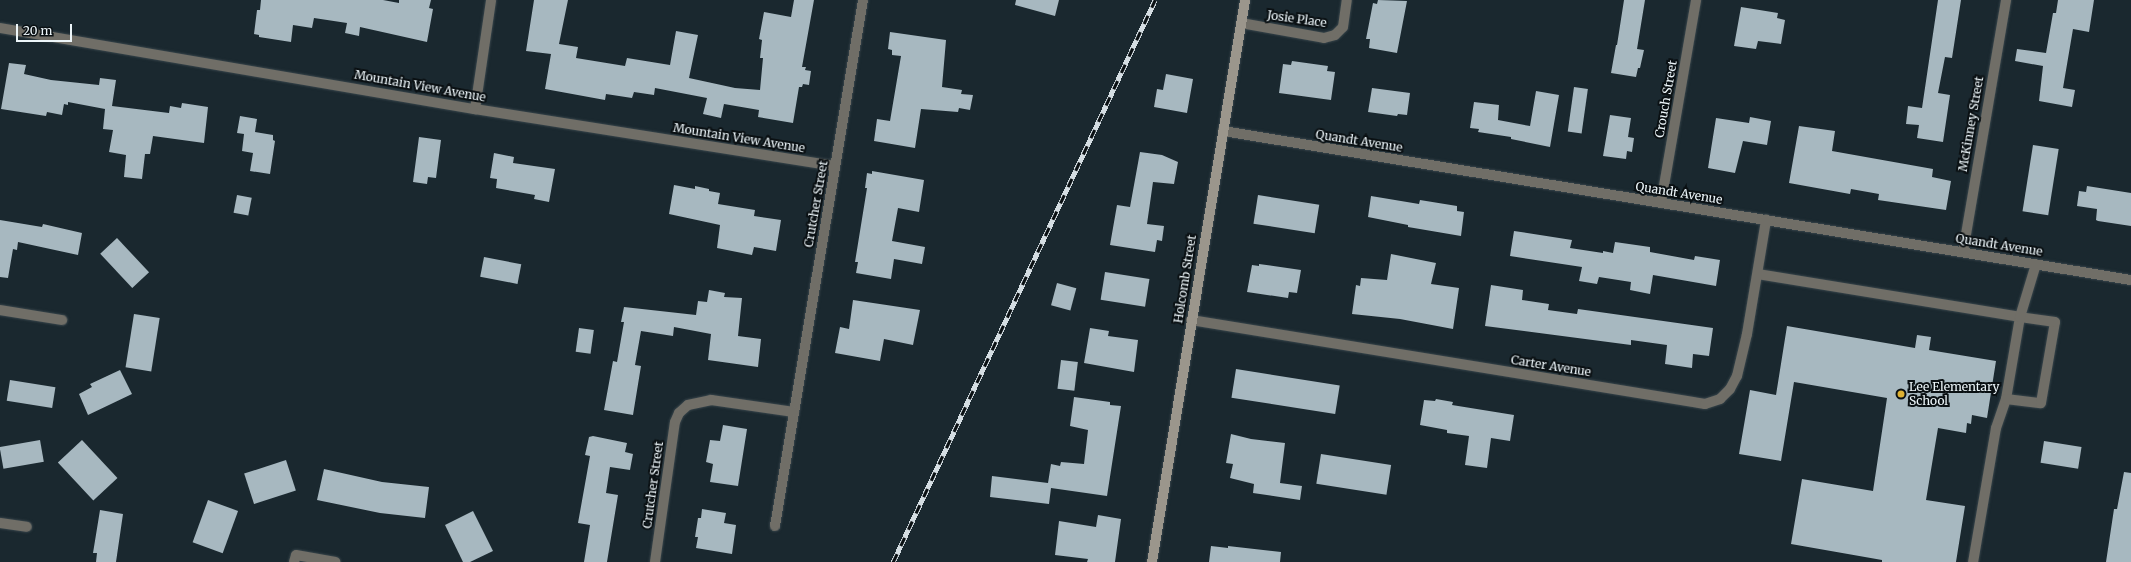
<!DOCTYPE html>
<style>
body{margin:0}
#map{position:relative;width:2131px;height:562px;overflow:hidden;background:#1a282f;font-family:Merriweather,serif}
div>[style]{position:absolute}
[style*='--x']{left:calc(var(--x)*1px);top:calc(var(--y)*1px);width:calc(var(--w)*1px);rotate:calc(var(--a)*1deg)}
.building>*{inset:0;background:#a7b8c0;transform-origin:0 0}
.roads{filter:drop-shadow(0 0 1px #38454b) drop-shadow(0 0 1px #38454b)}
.lane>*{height:10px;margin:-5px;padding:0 5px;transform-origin:5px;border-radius:5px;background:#706e67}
.street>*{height:10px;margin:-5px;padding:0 5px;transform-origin:5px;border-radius:5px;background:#706e67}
.secondary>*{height:10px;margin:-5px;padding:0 5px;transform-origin:5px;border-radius:5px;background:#9b968c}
.rail>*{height:4.5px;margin-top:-2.25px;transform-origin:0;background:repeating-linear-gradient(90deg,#0a1013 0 9px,#d4dde2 0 18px);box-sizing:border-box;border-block:1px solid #d4dde2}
.dots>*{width:11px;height:11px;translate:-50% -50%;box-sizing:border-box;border:2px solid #0a1013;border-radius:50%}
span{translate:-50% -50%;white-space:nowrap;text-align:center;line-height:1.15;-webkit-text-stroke:4px #0a1013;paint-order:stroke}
.street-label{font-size:12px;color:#edf6fa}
.poi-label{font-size:12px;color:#edf6fa}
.left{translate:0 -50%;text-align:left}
.scale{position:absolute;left:16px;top:24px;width:56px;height:18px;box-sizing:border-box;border:2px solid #edf6fa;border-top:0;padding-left:5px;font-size:12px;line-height:14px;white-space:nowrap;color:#edf6fa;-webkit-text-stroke:3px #0a1013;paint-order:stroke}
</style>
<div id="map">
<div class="building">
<i style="clip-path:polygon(261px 0,383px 0,399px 3px,399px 0,431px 0,429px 8px,433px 9px,427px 42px,360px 27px,359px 36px,345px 33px,347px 23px,314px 18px,312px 28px,293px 25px,291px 42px,259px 37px,259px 35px,254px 34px,257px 10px,260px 10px)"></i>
<i style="clip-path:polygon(534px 0,568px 0,559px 44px,578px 47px,576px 58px,625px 66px,627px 58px,670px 65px,676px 31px,698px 35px,689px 78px,735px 88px,760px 90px,763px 58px,760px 58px,762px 40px,759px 39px,764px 12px,791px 17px,794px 0,814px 0,802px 67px,806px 67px,805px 70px,811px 71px,809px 85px,803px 84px,802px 87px,799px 87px,793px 123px,758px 117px,759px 110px,724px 104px,721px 118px,703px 114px,707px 98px,655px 88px,654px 95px,634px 92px,632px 98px,606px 94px,605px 100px,545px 89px,551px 54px,526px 51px)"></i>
<i style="clip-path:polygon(1016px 0,1059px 0,1055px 16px,1015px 5px)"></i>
<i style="clip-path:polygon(1378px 0,1407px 1px,1397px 53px,1369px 48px,1370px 39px,1366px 39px,1373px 3px,1377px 4px)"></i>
<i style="clip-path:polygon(1624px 0,1645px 0,1637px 49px,1644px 50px,1640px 68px,1638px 68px,1636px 77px,1611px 73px,1616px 45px,1617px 45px)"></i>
<i style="clip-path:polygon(1938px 0,1961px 0,1952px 58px,1945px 57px,1938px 93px,1950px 95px,1943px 142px,1917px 138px,1919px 125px,1906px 124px,1908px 106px,1922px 108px)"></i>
<i style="clip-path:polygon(2058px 0,2094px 0,2089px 32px,2073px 29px,2063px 88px,2075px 90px,2072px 107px,2039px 101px,2043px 66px,2015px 61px,2017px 49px,2046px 53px,2053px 13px,2056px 13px)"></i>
<i style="clip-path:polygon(1741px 7px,1778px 13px,1777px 18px,1785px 20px,1781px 44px,1758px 41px,1756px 49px,1734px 46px)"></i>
<i style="clip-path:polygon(890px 32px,946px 40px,942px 87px,962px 90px,961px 94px,973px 95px,970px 110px,959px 108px,958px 112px,921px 109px,915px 148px,874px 141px,877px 119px,890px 121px,901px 56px,892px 55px,892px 50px,888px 49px)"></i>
<i style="clip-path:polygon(1292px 61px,1328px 66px,1327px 71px,1335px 72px,1331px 100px,1279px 93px,1283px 64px,1291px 65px)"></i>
<i style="clip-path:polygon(9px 63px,26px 65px,24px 74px,51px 80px,99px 85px,100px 78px,116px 80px,112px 106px,169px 113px,170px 106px,181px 108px,182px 103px,208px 107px,204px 143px,153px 136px,150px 154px,145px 154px,142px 179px,124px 177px,126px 155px,109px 152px,113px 130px,103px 129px,105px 109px,68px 102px,68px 105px,64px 104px,62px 115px,47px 112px,46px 116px,1px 109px)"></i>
<i style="clip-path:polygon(1166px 74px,1193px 79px,1187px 113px,1154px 107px,1157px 89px,1163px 90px)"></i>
<i style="left:1574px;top:87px;width:14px;height:45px;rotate:8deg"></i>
<i style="clip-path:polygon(1372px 88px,1410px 93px,1407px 115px,1398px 114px,1397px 116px,1368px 112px)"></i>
<i style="clip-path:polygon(1536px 91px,1559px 95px,1550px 147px,1511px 139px,1511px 137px,1478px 132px,1479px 129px,1470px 128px,1474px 102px,1499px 105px,1498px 120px,1530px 126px)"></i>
<i style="clip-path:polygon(1610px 115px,1631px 118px,1628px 137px,1634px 138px,1632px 152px,1627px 151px,1626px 159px,1603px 156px)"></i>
<i style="clip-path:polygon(240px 116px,257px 119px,255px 132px,273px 135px,273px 140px,275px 141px,270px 174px,250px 171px,253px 153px,242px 151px,244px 134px,237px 133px)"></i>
<i style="clip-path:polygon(1750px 117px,1771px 121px,1767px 145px,1743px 141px,1735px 173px,1708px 168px,1716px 118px,1749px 123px)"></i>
<i style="clip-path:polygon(1799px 126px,1835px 131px,1832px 151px,1933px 169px,1932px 177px,1951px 181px,1946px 210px,1878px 200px,1879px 194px,1851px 189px,1850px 194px,1789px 183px)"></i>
<i style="clip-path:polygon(419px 137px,441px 140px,436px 178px,428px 177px,427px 184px,413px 182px)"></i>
<i style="left:2033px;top:145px;width:26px;height:67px;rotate:9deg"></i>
<i style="clip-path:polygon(1140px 152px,1162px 155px,1178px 162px,1174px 184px,1153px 182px,1147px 224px,1164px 226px,1162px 241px,1157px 240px,1155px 252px,1110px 245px,1117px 205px,1130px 207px)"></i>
<i style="clip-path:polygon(494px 153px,514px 157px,513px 163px,555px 169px,549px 202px,534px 199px,535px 195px,496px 188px,497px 179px,490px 178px)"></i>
<i style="clip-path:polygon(872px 171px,924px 180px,919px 212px,898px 208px,892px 241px,925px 247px,922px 264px,894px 259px,891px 279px,856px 273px,858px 262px,855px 262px,867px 188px,865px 188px,867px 173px,872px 174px)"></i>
<i style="clip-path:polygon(674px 185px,695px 189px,695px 186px,709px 189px,709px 191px,720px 193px,718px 204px,755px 210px,754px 216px,781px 220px,776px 251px,754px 247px,752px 255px,717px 248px,720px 225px,669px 214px)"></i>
<i style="clip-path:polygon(2087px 186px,2131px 193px,2131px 226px,2098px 221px,2096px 220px,2097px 209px,2077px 206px,2079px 191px,2086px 192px)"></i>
<i style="left:237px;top:195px;width:15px;height:18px;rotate:11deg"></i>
<i style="left:1258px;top:195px;width:62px;height:29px;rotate:9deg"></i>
<i style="clip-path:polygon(1371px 196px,1419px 204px,1420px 200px,1457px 206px,1457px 211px,1464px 212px,1461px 236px,1408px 227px,1408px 225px,1368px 217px)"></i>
<i style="clip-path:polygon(0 220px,42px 227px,43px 224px,82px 233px,78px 255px,18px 242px,17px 250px,13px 249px,8px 278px,0 277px)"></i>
<i style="clip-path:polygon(1514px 231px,1572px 240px,1570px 248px,1603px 253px,1603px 251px,1613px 253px,1615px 242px,1650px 247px,1650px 252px,1694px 260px,1695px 256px,1720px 260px,1716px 286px,1653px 275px,1650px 294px,1630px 290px,1631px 282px,1599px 277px,1597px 284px,1579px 281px,1582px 267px,1510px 256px)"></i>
<i style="left:117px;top:238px;width:47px;height:23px;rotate:47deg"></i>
<i style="clip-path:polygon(1391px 254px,1436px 263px,1431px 284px,1459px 288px,1453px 329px,1400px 319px,1352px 314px,1356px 285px,1360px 286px,1361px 278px,1387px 280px)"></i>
<i style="left:484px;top:257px;width:38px;height:20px;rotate:11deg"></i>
<i style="clip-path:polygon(1259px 264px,1301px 270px,1297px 293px,1289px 292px,1288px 298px,1247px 292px,1252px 265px,1259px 266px)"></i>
<i style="left:1105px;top:272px;width:45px;height:28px;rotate:9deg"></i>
<i style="left:1057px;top:283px;width:20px;height:23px;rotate:15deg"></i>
<i style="clip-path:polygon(1491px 285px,1523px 290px,1522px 300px,1549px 304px,1548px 310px,1577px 314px,1578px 309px,1713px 328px,1709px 356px,1693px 354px,1692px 368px,1665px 364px,1667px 345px,1631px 340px,1631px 345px,1485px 326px)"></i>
<i style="clip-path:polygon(709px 290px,725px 293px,724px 297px,742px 298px,738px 336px,761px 339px,758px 367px,708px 360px,711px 334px,674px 327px,673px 336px,641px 331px,635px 365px,641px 366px,633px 415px,604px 410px,613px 361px,617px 362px,624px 322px,621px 322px,624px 307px,696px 315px,698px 301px,707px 302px)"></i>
<i style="clip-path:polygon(853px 300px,920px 310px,913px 345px,884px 339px,880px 361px,835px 353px,840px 327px,849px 329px)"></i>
<i style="left:134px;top:314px;width:26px;height:54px;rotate:9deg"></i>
<i style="clip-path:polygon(1787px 326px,1915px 348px,1917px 335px,1931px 337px,1929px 350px,1996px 361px,1987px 418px,1972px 415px,1971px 424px,1967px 423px,1966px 433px,1938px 428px,1926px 500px,1965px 506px,1956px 562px,1882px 562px,1882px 560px,1791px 544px,1802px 479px,1873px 491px,1887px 398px,1794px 382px,1781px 461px,1739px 454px,1750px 390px,1776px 395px)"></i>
<i style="left:579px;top:328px;width:15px;height:24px;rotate:8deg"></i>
<i style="clip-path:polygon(1090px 328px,1109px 331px,1108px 336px,1138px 340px,1134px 372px,1084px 363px)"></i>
<i style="left:1061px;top:360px;width:17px;height:29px;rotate:7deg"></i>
<i style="left:1236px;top:369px;width:105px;height:29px;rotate:9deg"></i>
<i style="clip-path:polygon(120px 370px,132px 394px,88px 415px,79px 394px,92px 387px,90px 384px)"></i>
<i style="left:10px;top:380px;width:46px;height:21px;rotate:9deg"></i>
<i style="clip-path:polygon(1074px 397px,1110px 402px,1110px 405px,1121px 406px,1107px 496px,1051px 488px,1049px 504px,990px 497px,992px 476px,1048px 483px,1051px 464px,1060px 466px,1061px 462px,1084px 464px,1088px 430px,1070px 426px)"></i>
<i style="clip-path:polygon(1436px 399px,1453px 402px,1452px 405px,1514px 415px,1510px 441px,1491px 438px,1487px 468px,1465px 465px,1469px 436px,1447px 433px,1447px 430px,1420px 425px,1424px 400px,1435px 401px)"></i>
<i style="clip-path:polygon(723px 425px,747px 429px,738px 486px,710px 482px,713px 464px,706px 462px,710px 440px,720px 441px)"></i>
<i style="clip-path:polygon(1231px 434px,1251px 439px,1285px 443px,1280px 483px,1302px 486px,1300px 500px,1253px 493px,1254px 484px,1230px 478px,1233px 464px,1226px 463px)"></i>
<i style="clip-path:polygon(593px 436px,627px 443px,625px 452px,633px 454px,630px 470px,610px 467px,606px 493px,618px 495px,607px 562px,584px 562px,590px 525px,578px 523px,590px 456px,585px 455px,589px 437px)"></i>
<i style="left:40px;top:440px;width:22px;height:41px;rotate:80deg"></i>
<i style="left:82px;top:440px;width:52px;height:33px;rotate:47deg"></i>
<i style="left:2044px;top:441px;width:38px;height:22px;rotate:9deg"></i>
<i style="left:1321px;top:454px;width:71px;height:30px;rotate:9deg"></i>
<i style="left:286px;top:460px;width:32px;height:44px;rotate:72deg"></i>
<i style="clip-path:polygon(324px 469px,382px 482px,429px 487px,425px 518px,380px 513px,317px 500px)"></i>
<i style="clip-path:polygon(2124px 472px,2131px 473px,2131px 562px,2106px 562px,2114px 509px,2117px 509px)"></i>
<i style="left:208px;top:500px;width:32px;height:45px;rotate:20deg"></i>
<i style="clip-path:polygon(702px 509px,726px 513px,724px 523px,736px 525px,732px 554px,696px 548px,698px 537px,695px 537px,698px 518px,701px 518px)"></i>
<i style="clip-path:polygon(100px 510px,123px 514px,116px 562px,96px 562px,97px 553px,93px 553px)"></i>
<i style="clip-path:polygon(473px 511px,493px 551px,470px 562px,463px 562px,445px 525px)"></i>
<i style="clip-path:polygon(1098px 515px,1121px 519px,1115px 562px,1087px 562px,1088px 559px,1055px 555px,1059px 521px,1096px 527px)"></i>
<i style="clip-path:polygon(1211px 546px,1228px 548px,1228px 546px,1281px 552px,1280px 562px,1209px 562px)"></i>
</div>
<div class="roads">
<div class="lane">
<i style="--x:1758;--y:274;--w:266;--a:9.3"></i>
<i style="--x:2020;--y:317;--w:83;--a:99.7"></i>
<i style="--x:2006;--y:399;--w:31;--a:109"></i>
<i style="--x:1996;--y:428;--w:136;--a:99.7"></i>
<i style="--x:2006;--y:399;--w:35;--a:7"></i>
<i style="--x:2041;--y:403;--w:82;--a:-80.2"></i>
<i style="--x:2055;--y:322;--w:35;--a:-172"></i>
<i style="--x:2020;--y:317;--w:55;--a:-73.2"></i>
</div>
<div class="street">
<i style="--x:1241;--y:23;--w:84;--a:10.2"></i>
<i style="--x:1324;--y:38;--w:11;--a:-15"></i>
<i style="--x:1335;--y:35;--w:11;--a:-45"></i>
<i style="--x:1343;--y:27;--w:27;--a:-82"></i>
<i style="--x:0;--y:28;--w:482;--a:9.7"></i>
<i style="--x:475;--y:109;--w:364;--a:9"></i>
<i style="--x:475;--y:109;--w:110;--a:-81.6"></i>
<i style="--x:1223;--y:131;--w:920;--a:9.32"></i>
<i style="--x:1661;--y:203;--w:206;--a:-80.2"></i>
<i style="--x:1963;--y:252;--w:256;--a:-80.3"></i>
<i style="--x:0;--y:310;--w:63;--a:9.2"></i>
<i style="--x:1191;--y:320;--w:521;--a:9.28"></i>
<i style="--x:1705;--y:404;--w:16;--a:-18"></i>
<i style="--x:1720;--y:399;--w:14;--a:-45"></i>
<i style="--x:1730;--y:389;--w:15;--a:-62"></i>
<i style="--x:1737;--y:376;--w:43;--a:-76.6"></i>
<i style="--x:1747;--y:334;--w:116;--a:-80.5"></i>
<i style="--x:0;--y:523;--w:27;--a:8"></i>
<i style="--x:775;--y:526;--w:533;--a:-80.5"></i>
<i style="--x:294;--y:562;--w:7;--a:-74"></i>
<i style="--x:296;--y:555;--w:40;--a:10"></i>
<i style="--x:655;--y:562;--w:141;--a:-81.9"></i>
<i style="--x:675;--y:422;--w:10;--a:-66"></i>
<i style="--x:679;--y:413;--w:12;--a:-42"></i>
<i style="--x:688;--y:405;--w:24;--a:-12"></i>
<i style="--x:711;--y:400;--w:84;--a:8.2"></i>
</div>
<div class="secondary">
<i style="--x:1152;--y:562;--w:570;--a:-80.6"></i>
</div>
</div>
<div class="rail">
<i style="--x:893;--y:562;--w:620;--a:-65.01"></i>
</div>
<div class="dots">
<i style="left:1901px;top:394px;background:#deb133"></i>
</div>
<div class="street-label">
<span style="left:1297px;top:19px;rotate:8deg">Josie Place</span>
<span style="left:420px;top:86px;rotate:10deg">Mountain View Avenue</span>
<span style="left:1666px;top:99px;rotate:-80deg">Crouch Street</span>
<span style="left:1971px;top:124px;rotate:-80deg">McKinney Street</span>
<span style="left:739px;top:138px;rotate:9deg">Mountain View Avenue</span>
<span style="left:1359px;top:141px;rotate:9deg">Quandt Avenue</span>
<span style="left:1679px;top:193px;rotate:9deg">Quandt Avenue</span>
<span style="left:816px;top:204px;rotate:-80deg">Crutcher Street</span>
<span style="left:1999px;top:245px;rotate:9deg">Quandt Avenue</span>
<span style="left:1185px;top:279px;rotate:-81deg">Holcomb Street</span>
<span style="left:1551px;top:366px;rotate:9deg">Carter Avenue</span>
<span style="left:653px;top:485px;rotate:-82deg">Crutcher Street</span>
</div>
<div class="poi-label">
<span class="left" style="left:1909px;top:394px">Lee Elementary<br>School</span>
</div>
<div class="scale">20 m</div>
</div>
